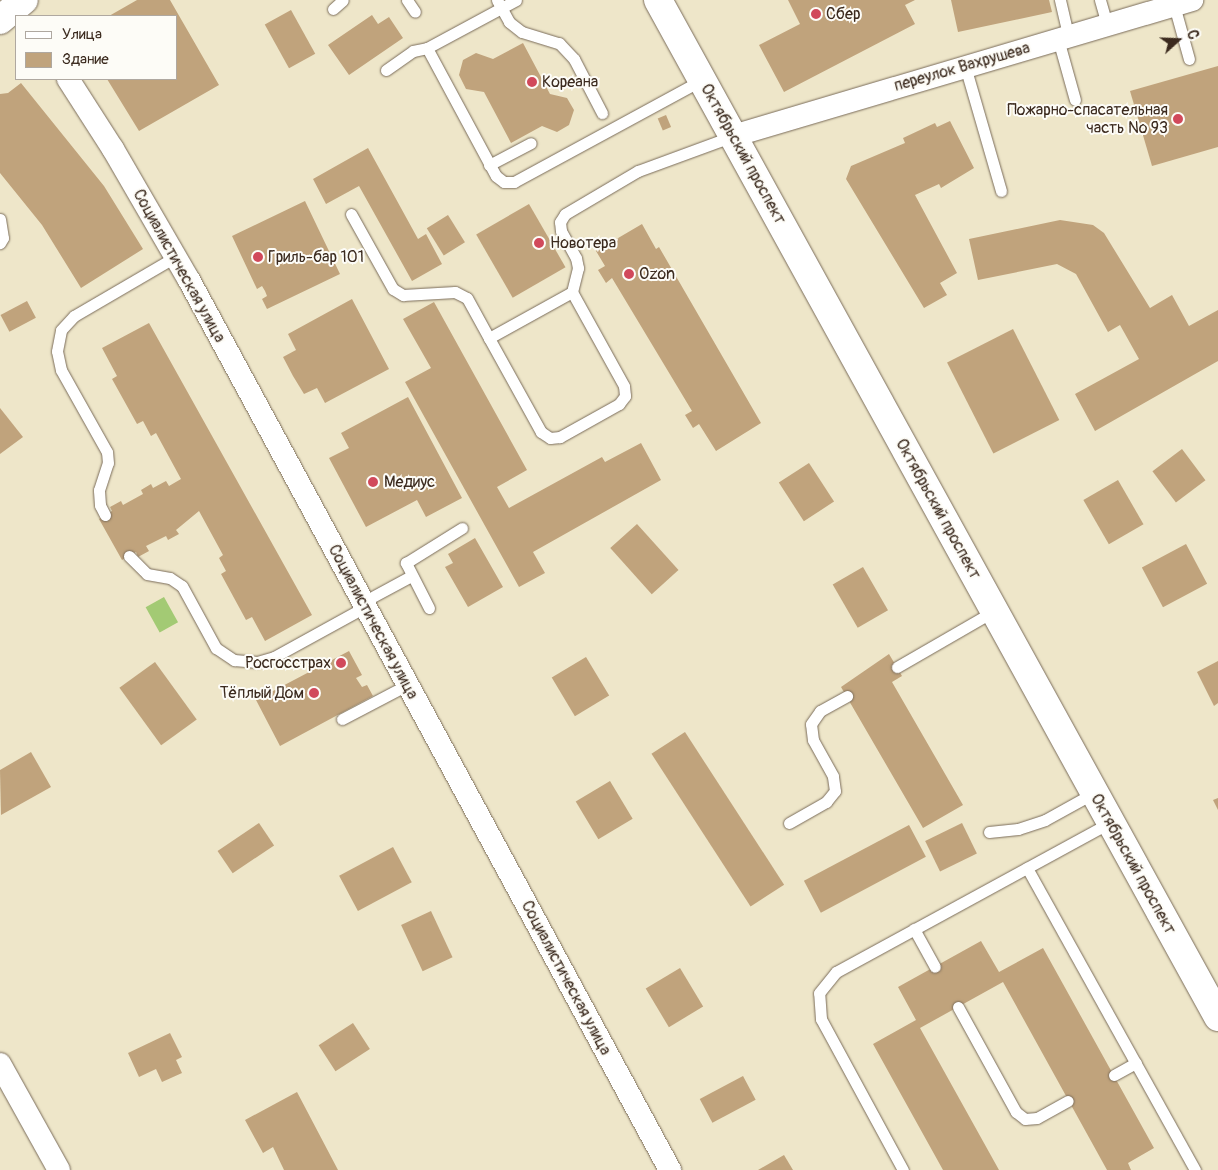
<!DOCTYPE html>
<meta charset="utf-8">
<style>
body{margin:0}
#map{position:relative;width:1218px;height:1170px;overflow:hidden;background:#eee6c9;font-family:Pangolin,sans-serif}
div>[style]{position:absolute}
[style*='--x']{left:calc(var(--x)*1px);top:calc(var(--y)*1px);width:calc(var(--w)*1px);rotate:calc(var(--a)*1deg)}
.green>*{inset:0;background:#a3ca74;transform-origin:0 0}
.building>*{inset:0;background:#c0a37c;transform-origin:0 0}
.roads{filter:drop-shadow(0 0 1px #7a6c5a) drop-shadow(0 0 1px #7a6c5a)}
.lane>*{height:11px;margin:-5.5px;padding:0 5.5px;transform-origin:5.5px;border-radius:5.5px;background:#fff}
.street>*{height:22px;margin:-11px;padding:0 11px;transform-origin:11px;border-radius:11px;background:#fff}
.secondary>*{height:28px;margin:-14px;padding:0 14px;transform-origin:14px;border-radius:14px;background:#fff}
.dots>*{width:14px;height:14px;translate:-50% -50%;box-sizing:border-box;border:2px solid #fdfcf7;border-radius:50%}
span{translate:-50% -50%;white-space:nowrap;text-align:center;line-height:1.15;-webkit-text-stroke:4px #fdfcf7;paint-order:stroke}
.poi-label{font-size:16px;color:#3b2a1e}
.left{translate:0 -50%;text-align:left}
.right{translate:-100% -50%;text-align:right}
.street-label{font-size:16px;color:#3b2a1e}
.legend{position:absolute;left:15px;top:15px;width:162px;height:65px;box-sizing:border-box;background:#fdfcf7;border:1px solid #afa8a0;margin:0;padding:6px 9px;list-style:none;font-size:15px;color:#3b2a1e}
.legend li{display:flex;align-items:center;gap:10px;height:25px}
.legend b{width:25px;border:1px solid #afa8a0}
.north{position:absolute;left:1153px;top:15px;width:50px;height:50px;-webkit-text-stroke:4px #fdfcf7;paint-order:stroke;rotate:70deg;font-size:14px;font-weight:700;line-height:20px;text-align:center;color:#3b2a1e}
.north::after{content:'';display:block;margin:auto;width:18px;height:22px;background:#3b2a1e;clip-path:polygon(50% 0,100% 100%,50% 72%,0 100%)}
</style>
<div id="map">
<div class="green">
<i style="left:164px;top:597px;width:29px;height:21px;rotate:61deg"></i>
</div>
<div class="building">
<i style="clip-path:polygon(137px 0,170px 0,219px 85px,139px 131px,107px 79px,176px 79px,176px 16px,109px 16px)"></i>
<i style="clip-path:polygon(788px 0,915px 0,905px 5px,915px 24px,784px 92px,759px 45px,800px 24px)"></i>
<i style="clip-path:polygon(951px 0,1049px 0,1052px 12px,958px 32px)"></i>
<i style="left:291px;top:10px;width:50px;height:30px;rotate:61deg"></i>
<i style="clip-path:polygon(372px 15px,378px 24px,389px 17px,403px 38px,349px 75px,328px 45px)"></i>
<i style="clip-path:polygon(523px 43px,550px 94px,567px 98px,574px 110px,569px 125px,557px 132px,542px 126px,511px 143px,484px 92px,466px 89px,459px 75px,463px 60px,476px 53px,493px 59px)"></i>
<i style="clip-path:polygon(1218px 66px,1218px 147px,1152px 166px,1130px 91px)"></i>
<i style="clip-path:polygon(21px 83px,104px 186px,143px 249px,81px 288px,42px 225px,0 173px,0 94px,8px 93px)"></i>
<i style="left:666px;top:115px;width:13px;height:9px;rotate:67deg"></i>
<i style="clip-path:polygon(950px 121px,974px 168px,941px 188px,939px 184px,915px 195px,957px 273px,940px 283px,947px 295px,924px 308px,846px 179px,851px 166px,905px 143px,903px 138px,935px 123px,937px 127px)"></i>
<i style="clip-path:polygon(368px 148px,418px 239px,426px 234px,442px 264px,412px 281px,359px 186px,326px 204px,313px 179px)"></i>
<i style="clip-path:polygon(305px 201px,340px 274px,267px 309px,262px 299px,267px 296px,265px 291px,262px 286px,257px 289px,232px 236px)"></i>
<i style="left:529px;top:204px;width:73px;height:61px;rotate:60deg"></i>
<i style="left:448px;top:215px;width:32px;height:25px;rotate:58deg"></i>
<i style="clip-path:polygon(1060px 220px,1093px 225px,1104px 233px,1150px 308px,1172px 295px,1189px 326px,1218px 310px,1218px 361px,1095px 431px,1075px 394px,1139px 359px,1120px 325px,1108px 332px,1076px 274px,1057px 264px,978px 280px,969px 239px)"></i>
<i style="clip-path:polygon(642px 224px,656px 249px,659px 247px,761px 423px,716px 451px,699px 424px,693px 428px,685px 415px,692px 411px,612px 278px,606px 283px,598px 270px,605px 266px,596px 251px)"></i>
<i style="clip-path:polygon(352px 299px,389px 369px,325px 403px,317px 388px,304px 394px,293px 376px,283px 357px,296px 350px,288px 334px)"></i>
<i style="left:27px;top:301px;width:19px;height:30px;rotate:62deg"></i>
<i style="clip-path:polygon(434px 302px,527px 470px,497px 487px,509px 508px,602px 457px,605px 462px,641px 443px,661px 480px,533px 552px,545px 573px,519px 587px,405px 382px,431px 368px,403px 319px)"></i>
<i style="clip-path:polygon(149px 323px,312px 615px,265px 641px,252px 617px,246px 620px,221px 574px,226px 571px,219px 558px,223px 555px,199px 511px,176px 530px,179px 534px,168px 540px,166px 536px,146px 546px,149px 551px,138px 557px,136px 552px,122px 560px,99px 519px,112px 511px,110px 507px,121px 501px,123px 505px,143px 494px,141px 490px,151px 484px,153px 488px,166px 481px,169px 486px,181px 479px,156px 433px,151px 436px,143px 421px,137px 424px,112px 379px,117px 376px,102px 348px)"></i>
<i style="left:1013px;top:329px;width:102px;height:74px;rotate:63deg"></i>
<i style="clip-path:polygon(408px 397px,462px 498px,426px 517px,417px 500px,366px 527px,329px 458px,349px 448px,341px 433px)"></i>
<i style="clip-path:polygon(0 408px,23px 437px,0 454px)"></i>
<i style="left:1182px;top:449px;width:39px;height:37px;rotate:53deg"></i>
<i style="left:809px;top:463px;width:46px;height:36px;rotate:57deg"></i>
<i style="left:1118px;top:480px;width:51px;height:40px;rotate:60deg"></i>
<i style="left:637px;top:524px;width:62px;height:36px;rotate:48deg"></i>
<i style="clip-path:polygon(475px 538px,503px 587px,468px 607px,445px 567px,453px 563px,448px 554px)"></i>
<i style="left:1186px;top:544px;width:45px;height:50px;rotate:62deg"></i>
<i style="left:863px;top:567px;width:50px;height:35px;rotate:60deg"></i>
<i style="clip-path:polygon(349px 651px,362px 675px,356px 678px,362px 687px,367px 685px,373px 696px,280px 746px,256px 700px)"></i>
<i style="clip-path:polygon(889px 654px,902px 676px,892px 682px,963px 805px,923px 828px,841px 687px)"></i>
<i style="left:586px;top:657px;width:45px;height:40px;rotate:59deg"></i>
<i style="clip-path:polygon(1218px 661px,1218px 703px,1214px 706px,1197px 672px)"></i>
<i style="left:155px;top:662px;width:71px;height:44px;rotate:54deg"></i>
<i style="left:685px;top:732px;width:182px;height:40px;rotate:57deg"></i>
<i style="clip-path:polygon(31px 752px,51px 787px,1px 815px,0 770px)"></i>
<i style="left:610px;top:781px;width:44px;height:40px;rotate:59deg"></i>
<i style="clip-path:polygon(1218px 798px,1218px 810px,1213px 800px)"></i>
<i style="left:259px;top:823px;width:27px;height:50px;rotate:56deg"></i>
<i style="left:962px;top:823px;width:34px;height:41px;rotate:64deg"></i>
<i style="left:909px;top:825px;width:36px;height:119px;rotate:62deg"></i>
<i style="left:393px;top:847px;width:40px;height:61px;rotate:62deg"></i>
<i style="left:431px;top:911px;width:51px;height:33px;rotate:65deg"></i>
<i style="clip-path:polygon(981px 941px,999px 972px,1043px 948px,1154px 1148px,1128px 1163px,1131px 1170px,1107px 1170px,1003px 982px,920px 1028px,999px 1170px,943px 1170px,873px 1044px,916px 1020px,898px 987px)"></i>
<i style="left:680px;top:968px;width:45px;height:40px;rotate:59deg"></i>
<i style="left:353px;top:1023px;width:31px;height:41px;rotate:57deg"></i>
<i style="clip-path:polygon(170px 1033px,182px 1057px,176px 1060px,182px 1073px,162px 1082px,156px 1069px,139px 1077px,128px 1053px)"></i>
<i style="left:743px;top:1076px;width:27px;height:49px;rotate:62deg"></i>
<i style="clip-path:polygon(297px 1092px,338px 1170px,284px 1170px,273px 1147px,263px 1153px,245px 1120px)"></i>
<i style="clip-path:polygon(784px 1155px,793px 1170px,758px 1170px)"></i>
</div>
<div class="roads">
<div class="lane">
<i style="--x:407;--y:0;--w:14;--a:56"></i>
<i style="--x:497;--y:0;--w:25;--a:61"></i>
<i style="--x:509;--y:22;--w:16;--a:38"></i>
<i style="--x:522;--y:32;--w:39;--a:17"></i>
<i style="--x:559;--y:43;--w:22;--a:47"></i>
<i style="--x:574;--y:59;--w:61;--a:62.6"></i>
<i style="--x:1060;--y:0;--w:37;--a:77"></i>
<i style="--x:1100;--y:0;--w:26;--a:74"></i>
<i style="--x:1174;--y:5;--w:56;--a:74.5"></i>
<i style="--x:333;--y:9;--w:13;--a:-42"></i>
<i style="--x:1058;--y:39;--w:63;--a:74.4"></i>
<i style="--x:427;--y:48;--w:145;--a:61.7"></i>
<i style="--x:496;--y:176;--w:10;--a:37"></i>
<i style="--x:504;--y:182;--w:10;--a:0"></i>
<i style="--x:514;--y:182;--w:214;--a:-28.5"></i>
<i style="--x:965;--y:66;--w:130;--a:73.9"></i>
<i style="--x:386;--y:70;--w:33;--a:-35"></i>
<i style="--x:413;--y:51;--w:14;--a:-12"></i>
<i style="--x:427;--y:48;--w:101;--a:-28.3"></i>
<i style="--x:489;--y:165;--w:47;--a:-27.6"></i>
<i style="--x:351;--y:214;--w:86;--a:60.8"></i>
<i style="--x:393;--y:289;--w:12;--a:31"></i>
<i style="--x:403;--y:295;--w:52;--a:-3.3"></i>
<i style="--x:455;--y:292;--w:13;--a:27"></i>
<i style="--x:467;--y:298;--w:46;--a:61.2"></i>
<i style="--x:0;--y:219;--w:19;--a:81"></i>
<i style="--x:3;--y:238;--w:6;--a:121"></i>
<i style="--x:572;--y:292;--w:107;--a:61"></i>
<i style="--x:624;--y:386;--w:10;--a:84"></i>
<i style="--x:625;--y:396;--w:10;--a:127"></i>
<i style="--x:619;--y:404;--w:68;--a:150.8"></i>
<i style="--x:560;--y:437;--w:10;--a:174"></i>
<i style="--x:550;--y:438;--w:11;--a:-146"></i>
<i style="--x:541;--y:432;--w:107;--a:-119"></i>
<i style="--x:489;--y:338;--w:95;--a:-29"></i>
<i style="--x:572;--y:292;--w:25;--a:-76"></i>
<i style="--x:578;--y:268;--w:10;--a:-101"></i>
<i style="--x:576;--y:258;--w:31;--a:-119"></i>
<i style="--x:561;--y:231;--w:9;--a:-96"></i>
<i style="--x:560;--y:222;--w:9;--a:-58"></i>
<i style="--x:565;--y:214;--w:85;--a:-30.5"></i>
<i style="--x:638;--y:171;--w:101;--a:-20.2"></i>
<i style="--x:105;--y:515;--w:11;--a:-117"></i>
<i style="--x:100;--y:505;--w:15;--a:-94"></i>
<i style="--x:99;--y:490;--w:28;--a:-72"></i>
<i style="--x:108;--y:463;--w:11;--a:-95"></i>
<i style="--x:107;--y:452;--w:94;--a:-119.3"></i>
<i style="--x:61;--y:370;--w:19;--a:-102"></i>
<i style="--x:57;--y:351;--w:21;--a:-79"></i>
<i style="--x:61;--y:330;--w:19;--a:-47"></i>
<i style="--x:74;--y:316;--w:117;--a:-30.3"></i>
<i style="--x:129;--y:556;--w:25;--a:45"></i>
<i style="--x:147;--y:574;--w:23;--a:10"></i>
<i style="--x:170;--y:578;--w:14;--a:34"></i>
<i style="--x:182;--y:586;--w:71;--a:61.3"></i>
<i style="--x:216;--y:648;--w:22;--a:34"></i>
<i style="--x:234;--y:660;--w:23;--a:5"></i>
<i style="--x:257;--y:662;--w:18;--a:-16"></i>
<i style="--x:274;--y:657;--w:104;--a:-28.8"></i>
<i style="--x:363;--y:602;--w:55;--a:-28.4"></i>
<i style="--x:429;--y:608;--w:51;--a:-117.1"></i>
<i style="--x:406;--y:563;--w:66;--a:-32"></i>
<i style="--x:897;--y:667;--w:112;--a:-30"></i>
<i style="--x:342;--y:719;--w:73;--a:-27.6"></i>
<i style="--x:789;--y:823;--w:43;--a:-29.6"></i>
<i style="--x:826;--y:802;--w:14;--a:-51"></i>
<i style="--x:835;--y:791;--w:15;--a:-98"></i>
<i style="--x:833;--y:776;--w:41;--a:-119.1"></i>
<i style="--x:813;--y:740;--w:16;--a:-97"></i>
<i style="--x:811;--y:724;--w:16;--a:-55"></i>
<i style="--x:820;--y:711;--w:31;--a:-29"></i>
<i style="--x:989;--y:832;--w:29;--a:-6"></i>
<i style="--x:1018;--y:829;--w:28;--a:-18"></i>
<i style="--x:1045;--y:820;--w:56;--a:-28.9"></i>
<i style="--x:1027;--y:868;--w:346;--a:60.9"></i>
<i style="--x:914;--y:929;--w:43;--a:61.1"></i>
<i style="--x:958;--y:1007;--w:120;--a:61.1"></i>
<i style="--x:1016;--y:1112;--w:11;--a:38"></i>
<i style="--x:1025;--y:1119;--w:12;--a:-5"></i>
<i style="--x:1037;--y:1118;--w:35;--a:-29"></i>
<i style="--x:1114;--y:1075;--w:25;--a:-29"></i>
<i style="--x:903;--y:1170;--w:172;--a:-118.5"></i>
<i style="--x:821;--y:1019;--w:26;--a:-94"></i>
<i style="--x:819;--y:993;--w:27;--a:-51"></i>
<i style="--x:836;--y:972;--w:313;--a:-28.6"></i>
</div>
<div class="street">
<i style="--x:68;--y:79;--w:83;--a:57.3"></i>
<i style="--x:113;--y:149;--w:151;--a:59.9"></i>
<i style="--x:189;--y:280;--w:1012;--a:61.61"></i>
<i style="--x:733;--y:136;--w:479;--a:-16.5"></i>
<i style="--x:0;--y:1064;--w:121;--a:60.9"></i>
</div>
<div class="secondary">
<i style="--x:658;--y:0;--w:1161;--a:61.16"></i>
<i style="--x:0;--y:20;--w:31;--a:-40"></i>
</div>
</div>
<div class="dots">
<i style="left:816px;top:14px;background:#d1495b"></i>
<i style="left:532px;top:82px;background:#d1495b"></i>
<i style="left:1178px;top:119px;background:#d1495b"></i>
<i style="left:539px;top:243px;background:#d1495b"></i>
<i style="left:258px;top:257px;background:#d1495b"></i>
<i style="left:629px;top:274px;background:#d1495b"></i>
<i style="left:373px;top:482px;background:#d1495b"></i>
<i style="left:341px;top:663px;background:#d1495b"></i>
<i style="left:314px;top:693px;background:#d1495b"></i>
</div>
<div class="poi-label">
<span class="left" style="left:826px;top:14px">Сбер</span>
<span class="left" style="left:542px;top:82px">Кореана</span>
<span class="right" style="left:1168px;top:119px">Пожарно-спасательная<br>часть № 93</span>
<span class="left" style="left:550px;top:243px">Новотера</span>
<span class="left" style="left:268px;top:257px">Гриль-бар 101</span>
<span class="left" style="left:639px;top:274px">Ozon</span>
<span class="left" style="left:384px;top:482px">Медиус</span>
<span class="right" style="left:331px;top:663px">Росгосстрах</span>
<span class="right" style="left:304px;top:693px">Тёплый Дом</span>
</div>
<div class="street-label">
<span style="left:962px;top:67px;rotate:-16deg">переулок Вахрушева</span>
<span style="left:743px;top:154px;rotate:61deg">Октябрьский проспект</span>
<span style="left:179px;top:266px;rotate:61deg">Социалистическая улица</span>
<span style="left:938px;top:509px;rotate:61deg">Октябрьский проспект</span>
<span style="left:373px;top:622px;rotate:62deg">Социалистическая улица</span>
<span style="left:1133px;top:864px;rotate:61deg">Октябрьский проспект</span>
<span style="left:566px;top:978px;rotate:62deg">Социалистическая улица</span>
</div>
<ul class="legend">
<li><b style="height:6px;background:#fff"></b>Улица</li>
<li><b style="height:14px;background:#c0a37c"></b>Здание</li>
</ul>
<div class="north">С</div>
</div>
